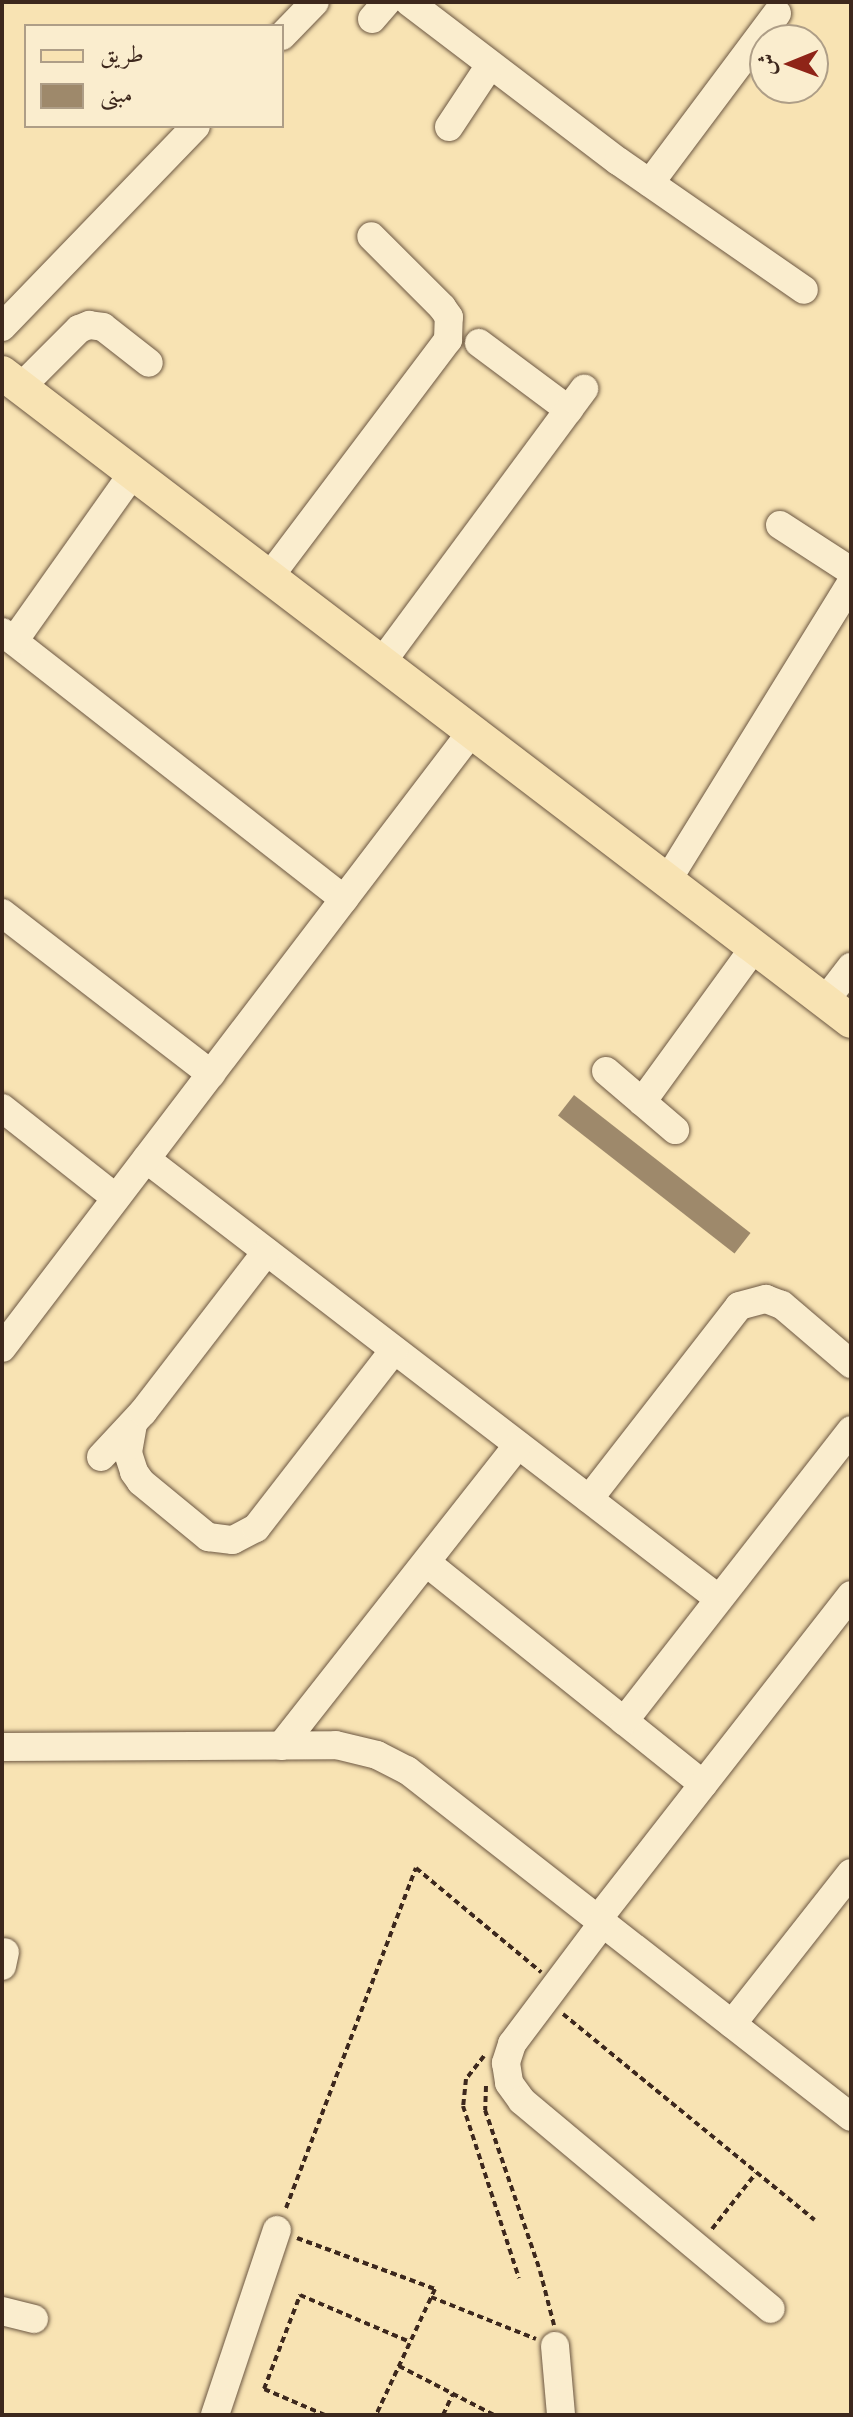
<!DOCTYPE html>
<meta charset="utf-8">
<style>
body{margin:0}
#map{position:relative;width:853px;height:2417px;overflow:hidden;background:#f8e3b3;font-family:"EB Garamond",Amiri,serif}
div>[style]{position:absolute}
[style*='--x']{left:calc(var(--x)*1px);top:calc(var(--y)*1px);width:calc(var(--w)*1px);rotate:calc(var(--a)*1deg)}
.building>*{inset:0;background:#9e896b;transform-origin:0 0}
.path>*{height:4px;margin-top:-2px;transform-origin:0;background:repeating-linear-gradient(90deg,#3d281d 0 6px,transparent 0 10px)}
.roads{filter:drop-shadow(0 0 2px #6c5742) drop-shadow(0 0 2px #6c5742)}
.minor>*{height:28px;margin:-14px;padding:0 14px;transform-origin:14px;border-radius:14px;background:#faedce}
.major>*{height:34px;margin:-17px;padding:0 17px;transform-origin:17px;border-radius:17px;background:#f8e3b3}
span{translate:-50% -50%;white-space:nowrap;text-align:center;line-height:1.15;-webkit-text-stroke:7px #faedce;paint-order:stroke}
.frame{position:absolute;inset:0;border:4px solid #3d281d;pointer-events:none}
.legend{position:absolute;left:24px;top:24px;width:260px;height:104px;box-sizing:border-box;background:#faedce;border:2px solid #ae9e87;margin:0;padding:10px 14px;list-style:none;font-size:24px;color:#3d281d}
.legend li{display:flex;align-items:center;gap:16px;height:40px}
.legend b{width:40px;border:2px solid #ae9e87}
.north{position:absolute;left:749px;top:24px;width:80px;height:80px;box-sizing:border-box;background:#faedce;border:2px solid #ae9e87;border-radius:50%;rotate:269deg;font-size:22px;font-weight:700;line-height:32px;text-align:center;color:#3d281d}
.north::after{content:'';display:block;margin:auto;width:28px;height:36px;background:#8f2418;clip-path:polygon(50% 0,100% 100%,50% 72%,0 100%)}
</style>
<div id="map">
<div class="building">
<i style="left:574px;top:1095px;width:224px;height:26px;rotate:38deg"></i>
</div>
<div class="path">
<i style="--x:563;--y:2014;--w:325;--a:39.3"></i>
<i style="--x:484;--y:2056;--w:29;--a:128"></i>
<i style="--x:466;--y:2079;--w:27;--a:96"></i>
<i style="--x:463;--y:2106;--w:181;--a:72"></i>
<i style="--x:486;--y:2086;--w:24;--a:92"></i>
<i style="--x:485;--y:2110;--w:170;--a:71.1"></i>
<i style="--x:540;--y:2271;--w:56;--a:75.5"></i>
<i style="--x:286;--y:2208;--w:364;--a:-69.1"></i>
<i style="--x:416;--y:1868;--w:163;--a:39.8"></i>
<i style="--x:712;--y:2229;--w:71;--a:-51.8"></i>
<i style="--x:297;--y:2238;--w:147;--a:20.3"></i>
<i style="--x:435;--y:2289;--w:139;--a:115.1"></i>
<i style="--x:431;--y:2297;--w:113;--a:21.8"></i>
<i style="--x:399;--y:2366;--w:107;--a:27.3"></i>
<i style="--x:325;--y:2415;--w:66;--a:-156.9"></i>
<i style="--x:264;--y:2389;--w:101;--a:-69"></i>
<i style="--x:300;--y:2295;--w:120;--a:23.1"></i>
<i style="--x:443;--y:2415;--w:23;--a:-65"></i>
</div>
<div class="roads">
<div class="minor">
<i style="--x:409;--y:2;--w:263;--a:37.3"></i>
<i style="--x:618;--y:161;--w:226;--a:34.7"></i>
<i style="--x:372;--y:19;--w:23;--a:-49"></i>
<i style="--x:282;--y:36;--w:47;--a:-45.9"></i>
<i style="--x:449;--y:127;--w:74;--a:-56.5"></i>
<i style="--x:650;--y:183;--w:212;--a:-53.2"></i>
<i style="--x:2;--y:327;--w:279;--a:-46"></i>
<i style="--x:479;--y:343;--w:112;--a:36.7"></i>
<i style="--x:21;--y:387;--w:82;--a:-45"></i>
<i style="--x:79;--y:329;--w:11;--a:-22"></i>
<i style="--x:89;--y:325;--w:14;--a:8"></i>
<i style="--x:103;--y:327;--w:58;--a:38"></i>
<i style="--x:780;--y:525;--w:85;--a:32.9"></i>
<i style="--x:270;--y:576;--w:296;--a:-53"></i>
<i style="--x:448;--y:340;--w:23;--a:-88"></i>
<i style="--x:449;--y:317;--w:12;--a:-125"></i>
<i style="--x:442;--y:307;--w:100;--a:-135"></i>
<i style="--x:2;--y:632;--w:434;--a:38"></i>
<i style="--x:14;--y:641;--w:206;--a:-54.7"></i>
<i style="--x:382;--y:662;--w:340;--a:-53.5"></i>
<i style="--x:667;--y:881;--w:350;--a:-58.3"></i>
<i style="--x:2;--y:913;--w:264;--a:37.6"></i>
<i style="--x:825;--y:1001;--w:43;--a:-52.6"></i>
<i style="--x:606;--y:1071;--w:91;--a:40.5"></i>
<i style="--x:642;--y:1102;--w:190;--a:-54"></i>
<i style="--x:2;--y:1108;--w:145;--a:38.3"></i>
<i style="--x:146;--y:1159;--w:722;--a:37.52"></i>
<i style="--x:2;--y:1348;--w:776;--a:-52.7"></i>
<i style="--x:133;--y:1424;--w:29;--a:100"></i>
<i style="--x:128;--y:1453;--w:20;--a:72"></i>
<i style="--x:134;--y:1472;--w:12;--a:55"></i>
<i style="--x:141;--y:1482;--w:87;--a:39.4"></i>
<i style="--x:208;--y:1537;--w:25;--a:7"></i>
<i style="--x:233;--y:1540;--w:26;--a:-28"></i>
<i style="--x:256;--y:1528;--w:225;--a:-52.2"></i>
<i style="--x:101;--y:1457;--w:62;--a:-47"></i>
<i style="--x:143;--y:1412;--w:202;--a:-52.4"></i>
<i style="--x:589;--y:1499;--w:244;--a:-52.1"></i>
<i style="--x:739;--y:1306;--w:28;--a:-15"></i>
<i style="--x:766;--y:1299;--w:17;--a:21"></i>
<i style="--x:782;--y:1305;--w:91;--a:40.5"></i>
<i style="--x:427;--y:1563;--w:354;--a:38.7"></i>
<i style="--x:624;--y:1721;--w:369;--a:-52"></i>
<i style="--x:281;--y:1746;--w:383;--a:-51.8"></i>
<i style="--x:2;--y:1747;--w:334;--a:-0.3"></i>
<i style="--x:336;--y:1745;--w:42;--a:13.7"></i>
<i style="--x:377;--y:1755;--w:34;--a:27"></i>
<i style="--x:407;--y:1770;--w:564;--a:38.01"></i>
<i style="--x:598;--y:1919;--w:411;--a:-52"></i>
<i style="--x:602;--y:1924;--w:150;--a:126.9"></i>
<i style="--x:512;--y:2044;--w:20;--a:108"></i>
<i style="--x:506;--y:2063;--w:20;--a:81"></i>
<i style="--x:509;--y:2083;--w:22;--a:54"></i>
<i style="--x:522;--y:2101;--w:324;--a:39.9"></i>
<i style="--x:2;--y:1966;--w:14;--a:-78"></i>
<i style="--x:732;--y:2024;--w:192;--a:-51.8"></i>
<i style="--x:2;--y:2311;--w:33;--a:14"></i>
<i style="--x:555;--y:2346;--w:69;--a:85"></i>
<i style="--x:215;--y:2415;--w:195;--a:-71.5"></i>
</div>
<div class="major">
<i style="--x:2;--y:373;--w:1068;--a:37.35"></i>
</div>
</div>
<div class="frame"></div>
<ul class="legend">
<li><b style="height:10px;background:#f8e3b3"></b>طريق</li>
<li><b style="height:22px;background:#9e896b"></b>مبنى</li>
</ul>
<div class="north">ش</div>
</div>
